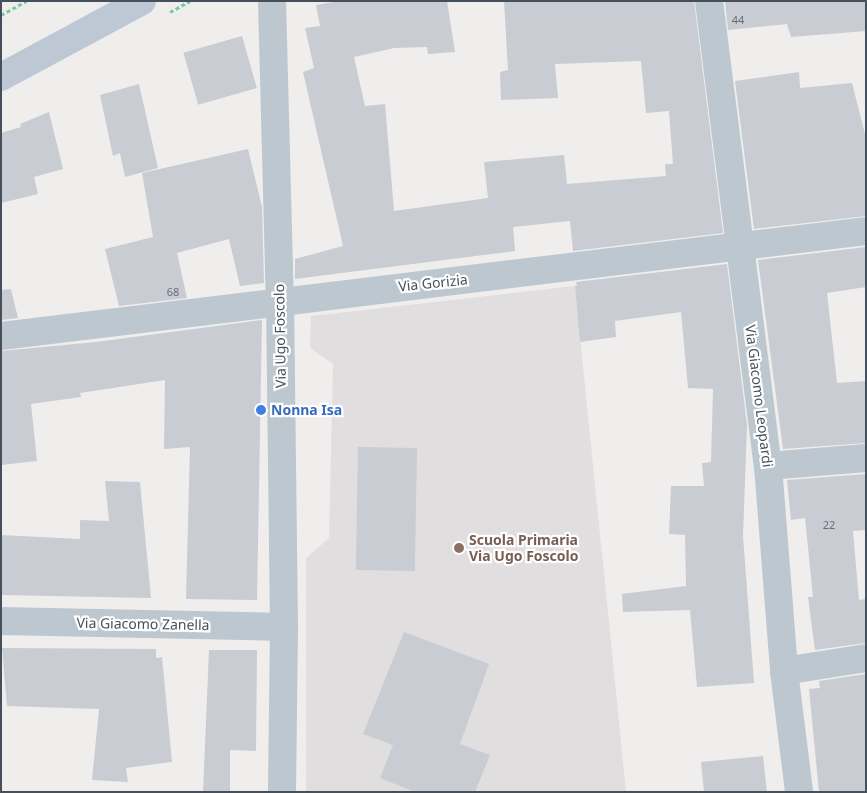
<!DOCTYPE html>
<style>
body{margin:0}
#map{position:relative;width:867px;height:793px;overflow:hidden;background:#f0eded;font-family:"Noto Sans",sans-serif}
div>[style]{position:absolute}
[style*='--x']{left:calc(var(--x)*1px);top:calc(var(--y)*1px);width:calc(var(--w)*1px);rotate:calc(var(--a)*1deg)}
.education>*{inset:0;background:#e1dedf}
.building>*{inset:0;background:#c9ccd2;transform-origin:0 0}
.path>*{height:3px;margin-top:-1.5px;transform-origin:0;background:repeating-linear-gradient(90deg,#73cb9e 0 4px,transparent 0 6.5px)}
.minor>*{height:28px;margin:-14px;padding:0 14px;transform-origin:14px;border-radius:14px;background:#bdc7cf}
.secondary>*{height:28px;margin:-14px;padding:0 14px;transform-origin:14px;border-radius:14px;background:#bdc8d4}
.dots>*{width:14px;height:14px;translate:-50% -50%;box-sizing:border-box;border:2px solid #fff;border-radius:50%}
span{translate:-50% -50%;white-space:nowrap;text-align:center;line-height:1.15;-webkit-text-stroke:4.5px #fff;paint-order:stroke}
.number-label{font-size:11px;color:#666f78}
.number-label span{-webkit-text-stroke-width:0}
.street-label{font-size:14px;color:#45505a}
.shop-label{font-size:14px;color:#366cbe;font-weight:700}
.left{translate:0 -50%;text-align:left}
.education-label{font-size:14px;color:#785e54;font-weight:700}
.frame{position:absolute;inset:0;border:2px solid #45505a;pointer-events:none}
</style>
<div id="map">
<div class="education">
<i style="clip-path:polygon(575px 286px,626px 792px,306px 792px,306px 558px,329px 538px,333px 364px,310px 348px,311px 316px)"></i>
</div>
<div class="building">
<i style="clip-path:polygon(339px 1px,447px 1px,455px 52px,428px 54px,427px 47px,394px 48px,354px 57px,365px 106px,385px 104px,394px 211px,488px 198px,484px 162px,564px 155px,567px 184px,666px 176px,665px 164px,673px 164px,669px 111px,646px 113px,641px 61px,555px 64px,558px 98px,501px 100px,500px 72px,508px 70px,504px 1px,694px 1px,723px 233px,573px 251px,570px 221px,513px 227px,515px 251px,295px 279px,295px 259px,343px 246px,303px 72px,314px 68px,305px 28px,320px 26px,316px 5px)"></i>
<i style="clip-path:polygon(725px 1px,866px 1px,866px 31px,791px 37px,787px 24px,728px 30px)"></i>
<i style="left:242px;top:36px;width:54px;height:61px;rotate:74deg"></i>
<i style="clip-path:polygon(799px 72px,800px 88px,852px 83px,866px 138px,866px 216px,754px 229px,735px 81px)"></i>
<i style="clip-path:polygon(139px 84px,158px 168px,125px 177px,120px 153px,113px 156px,100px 95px)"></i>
<i style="clip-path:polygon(49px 112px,63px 169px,34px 177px,38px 194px,1px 203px,1px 133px,21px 127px,20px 124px)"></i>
<i style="clip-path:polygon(248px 149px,262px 207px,264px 283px,240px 286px,229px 239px,177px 253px,187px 298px,119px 306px,105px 249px,153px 237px,142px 173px)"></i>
<i style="clip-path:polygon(866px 247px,866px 287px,827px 293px,837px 383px,866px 381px,866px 443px,783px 449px,758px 260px)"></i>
<i style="clip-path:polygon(727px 264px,747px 425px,743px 536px,754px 683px,697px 687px,690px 610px,623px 612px,622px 594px,686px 586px,685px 535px,669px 534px,671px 486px,704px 486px,702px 463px,711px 462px,713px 389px,688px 388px,681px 312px,615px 321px,616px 337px,580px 342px,575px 286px,577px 286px,576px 282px)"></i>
<i style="clip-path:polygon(11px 289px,18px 318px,1px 320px,1px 290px)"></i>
<i style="clip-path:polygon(262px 320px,257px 600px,186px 599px,190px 447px,164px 449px,165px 380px,80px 393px,81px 397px,31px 404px,37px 461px,1px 465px,1px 351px,96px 342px)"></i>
<i style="left:358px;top:447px;width:59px;height:123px;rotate:1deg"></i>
<i style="clip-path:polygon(866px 474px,866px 530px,853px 531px,859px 600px,866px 599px,866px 643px,815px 650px,808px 597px,813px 597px,805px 518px,791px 520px,787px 480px)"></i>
<i style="clip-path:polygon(105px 481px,140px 482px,151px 598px,1px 595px,1px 535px,80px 539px,80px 520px,109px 521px)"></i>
<i style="clip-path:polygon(404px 632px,489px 664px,460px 744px,490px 755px,475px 792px,415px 792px,380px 778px,393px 745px,363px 734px)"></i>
<i style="clip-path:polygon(2px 648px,156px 649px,156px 658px,162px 657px,172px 762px,126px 768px,128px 782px,92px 780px,99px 709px,7px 706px)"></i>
<i style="clip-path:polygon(209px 650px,257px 650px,256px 751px,230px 750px,230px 792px,203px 792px)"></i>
<i style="clip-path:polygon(866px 674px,866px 792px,819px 792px,809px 689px,820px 688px,819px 681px)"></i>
<i style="clip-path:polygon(763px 756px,767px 792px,704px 792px,701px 762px)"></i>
</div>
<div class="path">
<i style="--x:170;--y:12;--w:23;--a:-29"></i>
<i style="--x:1;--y:15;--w:29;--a:-29"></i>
</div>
<div class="minor">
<i style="--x:272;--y:1;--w:299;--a:88.5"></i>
<i style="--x:280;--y:300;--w:327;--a:89.3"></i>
<i style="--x:284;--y:627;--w:165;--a:90.7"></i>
<i style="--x:709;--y:1;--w:469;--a:82.8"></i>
<i style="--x:768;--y:466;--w:206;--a:85.5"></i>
<i style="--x:784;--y:671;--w:122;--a:82.9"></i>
<i style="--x:1;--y:336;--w:871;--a:-6.92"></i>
<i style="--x:768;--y:466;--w:98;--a:-4.7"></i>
<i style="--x:1;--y:621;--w:283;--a:1.2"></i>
<i style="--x:784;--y:671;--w:83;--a:-9"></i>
</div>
<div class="secondary">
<i style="--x:1;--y:77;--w:160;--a:-28.3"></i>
</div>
<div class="dots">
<i style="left:261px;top:410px;background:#3f7fe0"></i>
<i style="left:459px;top:548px;background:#8d6e63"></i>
</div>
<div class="number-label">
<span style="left:738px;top:20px">44</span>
<span style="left:173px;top:292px">68</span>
<span style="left:829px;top:525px">22</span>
</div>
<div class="street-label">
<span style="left:433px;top:283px;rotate:-6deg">Via Gorizia</span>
<span style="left:280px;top:336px;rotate:-91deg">Via Ugo Foscolo</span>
<span style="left:759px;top:396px;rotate:83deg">Via Giacomo Leopardi</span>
<span style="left:143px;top:624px;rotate:1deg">Via Giacomo Zanella</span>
</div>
<div class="shop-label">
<span class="left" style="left:271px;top:410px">Nonna Isa</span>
</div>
<div class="education-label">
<span class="left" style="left:469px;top:548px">Scuola Primaria<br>Via Ugo Foscolo</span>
</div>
<div class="frame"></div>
</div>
